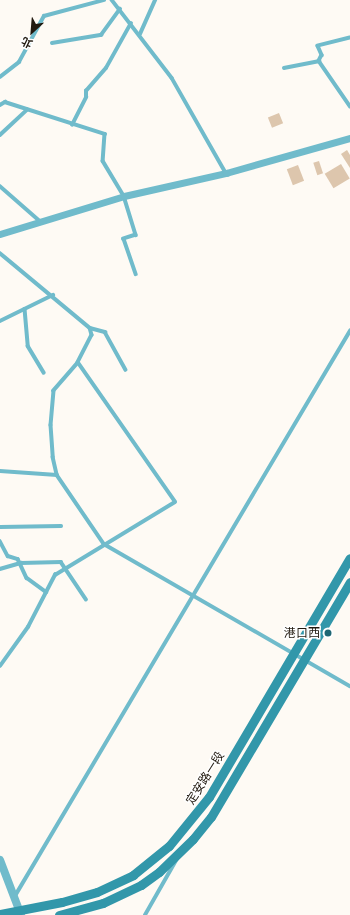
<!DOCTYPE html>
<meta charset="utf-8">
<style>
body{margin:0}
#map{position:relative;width:350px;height:915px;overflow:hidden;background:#fefaf4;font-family:Manrope,"Noto Sans TC",sans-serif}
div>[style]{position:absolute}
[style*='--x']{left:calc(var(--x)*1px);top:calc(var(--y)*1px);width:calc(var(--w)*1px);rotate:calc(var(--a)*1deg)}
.building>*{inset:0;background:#ddc6ad;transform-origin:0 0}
.service>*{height:3.5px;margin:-1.75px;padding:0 1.75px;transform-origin:1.75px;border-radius:1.75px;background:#70bbcb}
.minor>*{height:7px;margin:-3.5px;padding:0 3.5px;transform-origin:3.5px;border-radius:3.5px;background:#70bbcb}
.tertiary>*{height:8px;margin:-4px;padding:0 4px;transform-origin:4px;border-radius:4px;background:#70bbcb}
.secondary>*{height:9px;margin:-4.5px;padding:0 4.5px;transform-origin:4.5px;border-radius:4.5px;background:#3297aa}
.dots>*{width:11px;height:11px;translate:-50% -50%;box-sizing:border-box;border:2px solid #fff;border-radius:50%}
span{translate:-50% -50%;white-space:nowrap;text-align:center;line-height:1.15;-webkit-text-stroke:3px #fff;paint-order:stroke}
.poi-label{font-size:12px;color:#21190f}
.right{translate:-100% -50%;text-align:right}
.street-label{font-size:12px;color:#21190f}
.north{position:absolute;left:12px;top:12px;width:40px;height:40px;-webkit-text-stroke:3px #fff;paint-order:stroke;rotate:206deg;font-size:11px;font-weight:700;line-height:16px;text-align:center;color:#21190f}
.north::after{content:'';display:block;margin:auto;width:14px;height:18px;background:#21190f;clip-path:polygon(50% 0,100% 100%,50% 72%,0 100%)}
</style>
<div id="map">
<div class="building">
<i style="left:279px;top:113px;width:11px;height:12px;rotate:68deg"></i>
<i style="clip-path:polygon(347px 150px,350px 155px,350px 168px,341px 154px)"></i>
<i style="left:319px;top:161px;width:13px;height:6px;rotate:72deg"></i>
<i style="left:341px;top:164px;width:17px;height:19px;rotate:59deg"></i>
<i style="left:298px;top:165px;width:17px;height:12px;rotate:69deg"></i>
</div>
<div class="service">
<i style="--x:112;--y:0;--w:98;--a:52.4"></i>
<i style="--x:172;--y:78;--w:109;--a:60.4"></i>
<i style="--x:140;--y:34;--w:37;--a:-66"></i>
<i style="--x:350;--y:38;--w:33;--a:166"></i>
<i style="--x:318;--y:46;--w:10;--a:66"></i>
<i style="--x:322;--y:55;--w:7;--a:117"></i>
<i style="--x:319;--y:61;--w:55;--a:55.4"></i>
<i style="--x:52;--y:43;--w:50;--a:-9.3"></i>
<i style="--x:101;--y:35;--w:32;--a:-54"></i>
<i style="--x:284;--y:68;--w:36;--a:-11"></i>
<i style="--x:0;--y:77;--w:24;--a:-38"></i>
<i style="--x:19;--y:62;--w:52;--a:-61.5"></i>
<i style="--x:44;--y:16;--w:62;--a:-14.9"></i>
<i style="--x:0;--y:105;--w:6;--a:-31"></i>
<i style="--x:5;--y:102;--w:105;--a:17.7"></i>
<i style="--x:105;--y:134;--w:27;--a:94"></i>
<i style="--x:103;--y:161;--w:41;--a:59"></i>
<i style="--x:124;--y:196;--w:41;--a:72.9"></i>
<i style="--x:136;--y:235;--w:13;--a:162"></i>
<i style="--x:124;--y:239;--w:37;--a:71"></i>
<i style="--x:72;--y:125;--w:31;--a:-63"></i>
<i style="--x:86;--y:97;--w:6;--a:-90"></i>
<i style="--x:86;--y:91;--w:30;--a:-49"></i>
<i style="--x:106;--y:68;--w:51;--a:-60.9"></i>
<i style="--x:0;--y:135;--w:37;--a:-43"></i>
<i style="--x:0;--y:186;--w:53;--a:41.2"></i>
<i style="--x:0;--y:253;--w:117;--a:39.8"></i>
<i style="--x:90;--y:328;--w:7;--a:74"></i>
<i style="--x:92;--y:335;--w:31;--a:117"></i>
<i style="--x:78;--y:363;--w:37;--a:131"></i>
<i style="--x:54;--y:391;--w:34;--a:95"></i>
<i style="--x:51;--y:425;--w:32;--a:86"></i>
<i style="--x:53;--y:457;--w:18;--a:77"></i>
<i style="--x:57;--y:475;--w:83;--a:55.7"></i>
<i style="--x:104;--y:544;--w:284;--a:30"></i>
<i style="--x:25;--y:309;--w:37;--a:85"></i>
<i style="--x:28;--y:346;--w:31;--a:59"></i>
<i style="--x:0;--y:321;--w:59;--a:-26.1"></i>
<i style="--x:90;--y:328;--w:16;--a:15"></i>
<i style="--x:105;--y:332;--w:43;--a:61.1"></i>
<i style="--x:0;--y:471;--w:57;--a:4"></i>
<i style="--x:0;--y:527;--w:61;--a:-0.9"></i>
<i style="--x:0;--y:541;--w:17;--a:62"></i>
<i style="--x:8;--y:556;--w:10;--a:17"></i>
<i style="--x:18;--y:559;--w:21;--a:65"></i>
<i style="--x:27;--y:578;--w:24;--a:36"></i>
<i style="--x:0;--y:569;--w:22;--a:-16"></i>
<i style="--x:21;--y:563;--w:40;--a:-1.4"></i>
<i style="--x:61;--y:562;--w:45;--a:56"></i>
<i style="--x:0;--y:666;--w:48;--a:-54.3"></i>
<i style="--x:28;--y:627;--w:59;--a:-62.6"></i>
<i style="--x:55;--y:575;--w:140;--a:-31.3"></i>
<i style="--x:175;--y:502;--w:169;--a:-124.9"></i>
<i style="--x:15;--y:896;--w:657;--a:-59.34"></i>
<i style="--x:145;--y:915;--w:64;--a:-60.3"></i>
</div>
<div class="minor">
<i style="--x:0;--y:234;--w:130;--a:-17"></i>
<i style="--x:124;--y:196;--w:105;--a:-12.7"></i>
<i style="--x:226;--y:173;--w:129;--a:-15.8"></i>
</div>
<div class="tertiary">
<i style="--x:0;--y:860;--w:59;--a:69.1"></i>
</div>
<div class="secondary">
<i style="--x:0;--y:914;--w:63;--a:-11"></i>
<i style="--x:62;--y:902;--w:36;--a:-16"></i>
<i style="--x:97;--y:892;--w:40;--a:-25"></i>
<i style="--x:133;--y:875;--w:46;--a:-38.9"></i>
<i style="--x:169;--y:846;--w:63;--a:-50.8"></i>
<i style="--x:209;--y:797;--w:277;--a:-59.5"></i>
<i style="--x:59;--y:915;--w:46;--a:-15.3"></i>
<i style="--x:103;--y:903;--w:42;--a:-25.3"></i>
<i style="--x:141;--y:885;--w:22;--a:-36"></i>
<i style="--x:159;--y:872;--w:47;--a:-44.1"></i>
<i style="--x:193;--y:839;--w:28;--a:-51"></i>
<i style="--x:211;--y:817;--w:273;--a:-59.4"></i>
</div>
<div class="dots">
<i style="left:328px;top:633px;background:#1f6774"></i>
</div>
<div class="poi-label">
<span class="right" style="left:320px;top:633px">港口西</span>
</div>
<div class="street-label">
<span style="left:205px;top:778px;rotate:-58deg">定安路一段</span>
</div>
<div class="north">北</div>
</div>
